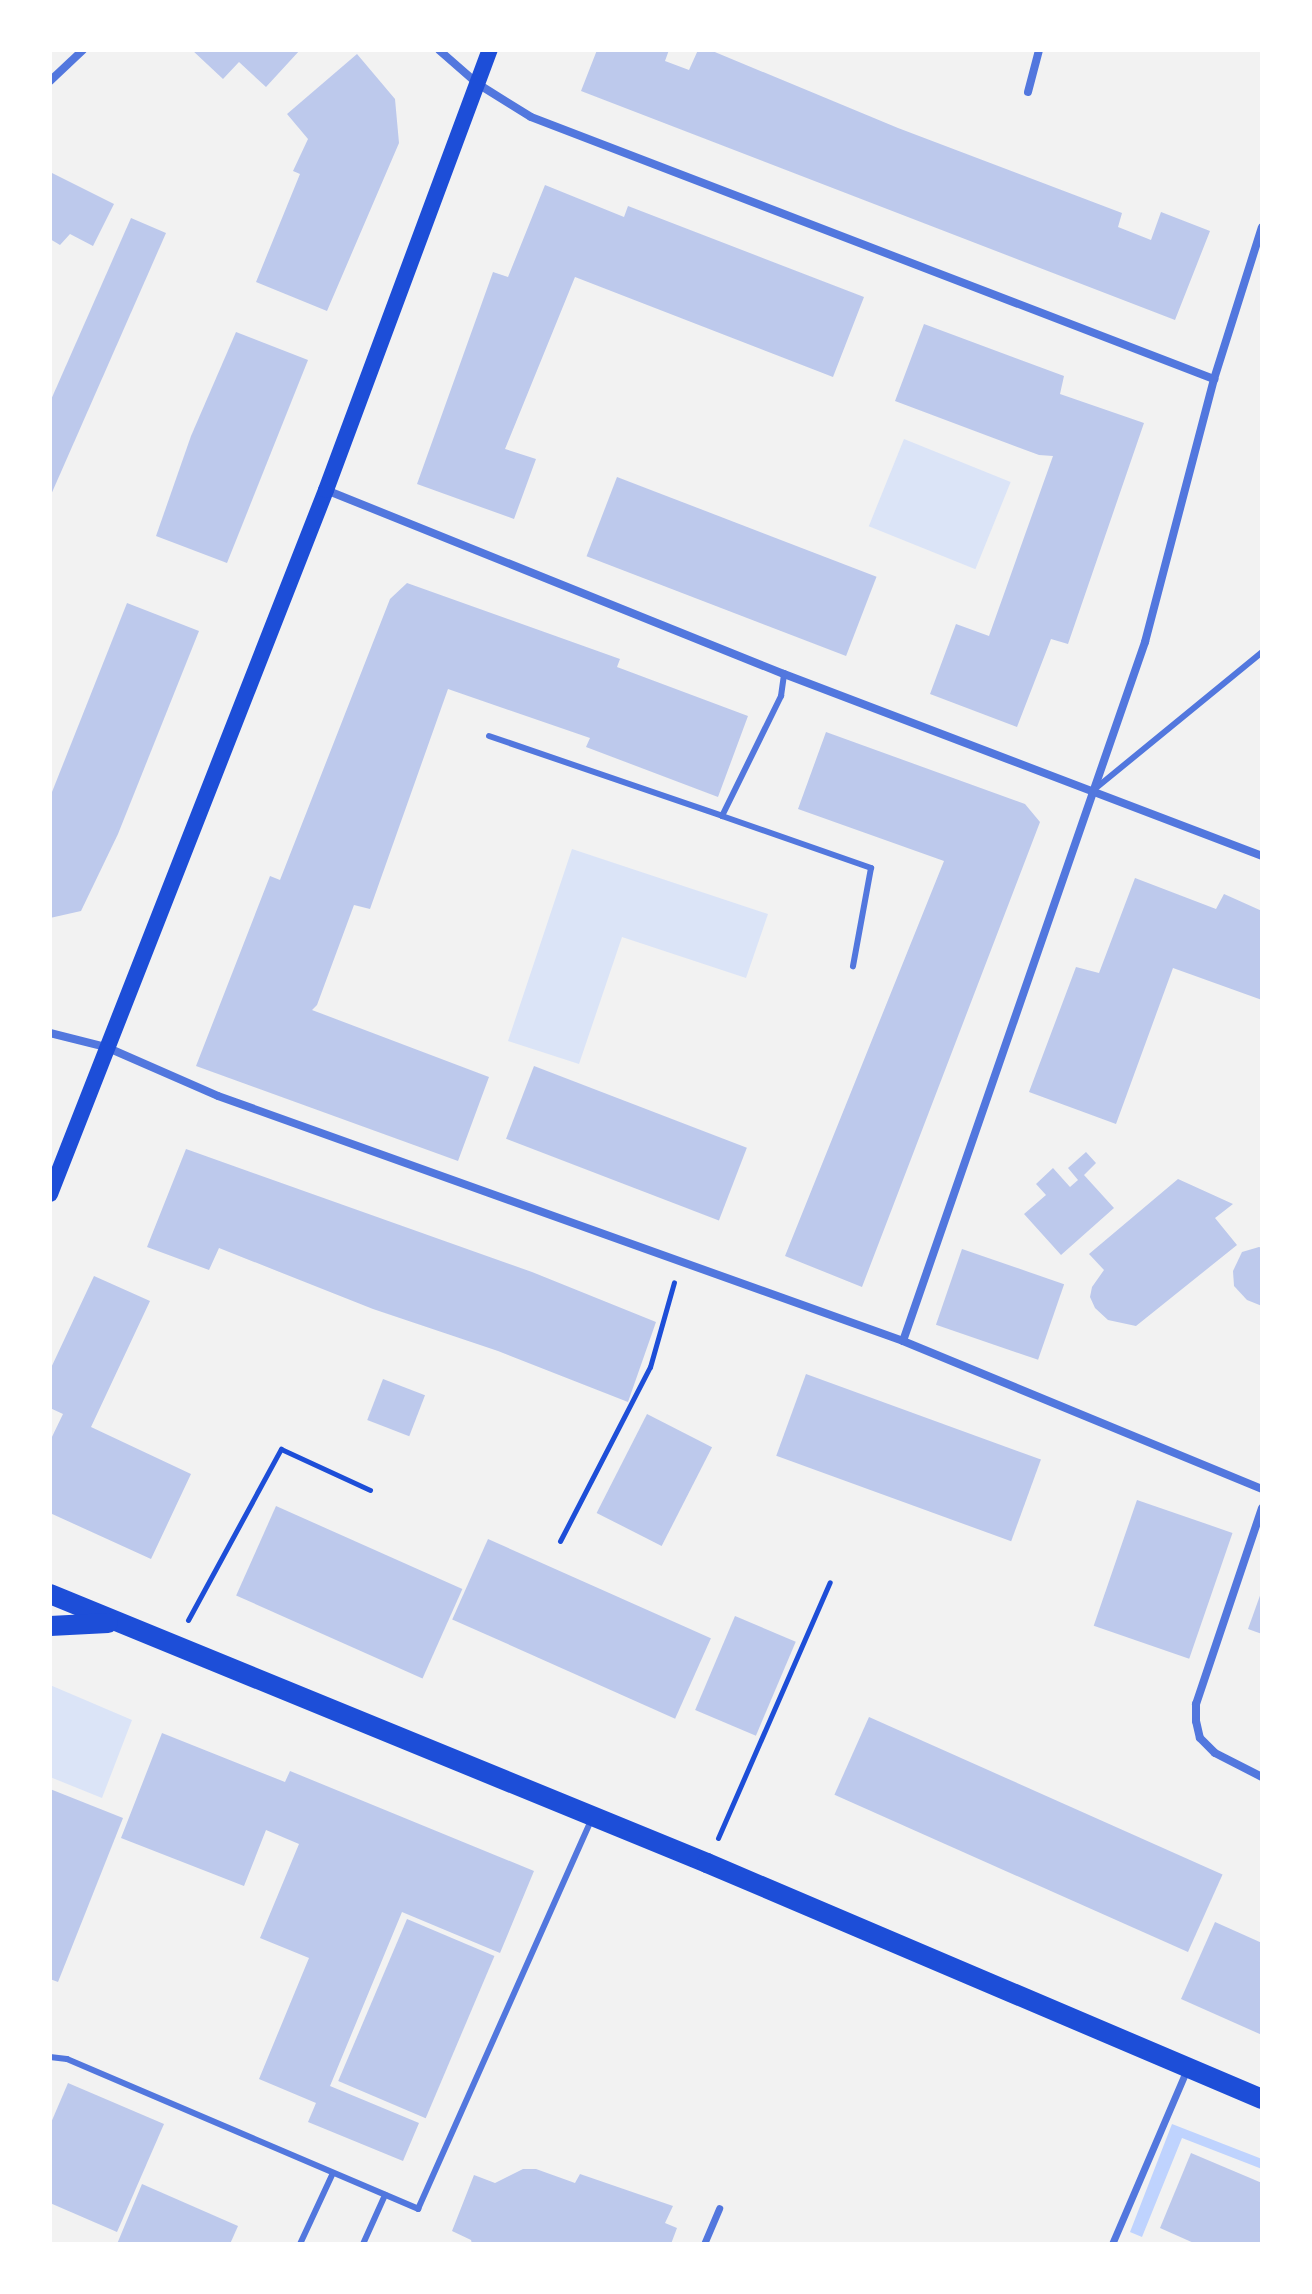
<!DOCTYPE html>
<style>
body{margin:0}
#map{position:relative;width:1312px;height:2294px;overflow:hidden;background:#f2f2f2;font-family:Lato,sans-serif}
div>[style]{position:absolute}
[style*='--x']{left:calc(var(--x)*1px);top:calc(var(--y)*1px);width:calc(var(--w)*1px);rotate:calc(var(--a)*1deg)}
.green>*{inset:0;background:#dbe4f7;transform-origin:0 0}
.water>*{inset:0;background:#bfd3fe}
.building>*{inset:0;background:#bdc9ec;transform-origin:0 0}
.path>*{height:5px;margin:-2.5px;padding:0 2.5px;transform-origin:2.5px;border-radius:2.5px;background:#1d4ed8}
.service>*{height:6px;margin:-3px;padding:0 3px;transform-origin:3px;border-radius:3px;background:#5277de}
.pedestrian>*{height:7px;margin:-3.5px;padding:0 3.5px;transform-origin:3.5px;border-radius:3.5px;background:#5277de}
.minor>*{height:8px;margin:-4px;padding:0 4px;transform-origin:4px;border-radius:4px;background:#5277de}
.secondary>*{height:16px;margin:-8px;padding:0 8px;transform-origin:8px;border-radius:8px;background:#1d4ed8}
.primary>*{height:20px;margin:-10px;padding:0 10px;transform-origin:10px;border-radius:10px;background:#1d4ed8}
span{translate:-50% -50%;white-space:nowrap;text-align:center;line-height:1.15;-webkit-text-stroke:7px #fff;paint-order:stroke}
.frame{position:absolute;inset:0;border:52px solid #fff;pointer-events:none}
</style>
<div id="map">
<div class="green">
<i style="left:904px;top:439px;width:115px;height:94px;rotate:22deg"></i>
<i style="clip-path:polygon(572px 849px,768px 914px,746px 978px,622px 937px,579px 1064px,508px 1041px)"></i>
<i style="clip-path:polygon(50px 1685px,132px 1720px,102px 1798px,50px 1777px)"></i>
</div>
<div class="water">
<i style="clip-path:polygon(1172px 2124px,1262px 2159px,1262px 2169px,1182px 2138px,1142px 2237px,1130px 2232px)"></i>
</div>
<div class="building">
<i style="clip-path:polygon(192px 50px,300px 50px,266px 87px,239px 62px,223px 79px)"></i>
<i style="clip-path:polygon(597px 50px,669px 50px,665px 61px,689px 70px,698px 50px,710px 50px,898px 128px,1122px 213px,1118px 227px,1151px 240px,1161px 212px,1210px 231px,1175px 320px,581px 91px)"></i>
<i style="clip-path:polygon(357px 54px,395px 99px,399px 143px,327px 311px,256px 282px,300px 174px,293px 171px,308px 139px,287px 114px)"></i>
<i style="clip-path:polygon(50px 172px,114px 204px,93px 246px,70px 234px,60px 245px,50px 239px)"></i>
<i style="clip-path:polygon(545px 185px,624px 217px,628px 206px,864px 297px,833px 377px,575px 277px,505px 449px,536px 459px,514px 519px,417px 484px,493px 272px,508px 277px)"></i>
<i style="clip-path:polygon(131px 218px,166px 233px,50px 497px,50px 402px)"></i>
<i style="clip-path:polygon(924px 324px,1064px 376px,1060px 394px,1144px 423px,1068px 644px,1051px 639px,1017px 727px,930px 694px,956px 624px,989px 636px,1053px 456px,1039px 455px,895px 401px)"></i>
<i style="clip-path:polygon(236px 332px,308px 360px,227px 563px,156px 536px,191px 436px)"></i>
<i style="left:617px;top:477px;width:278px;height:85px;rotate:21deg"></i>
<i style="clip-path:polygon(407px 583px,620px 659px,617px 667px,748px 716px,718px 797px,586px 747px,590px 738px,448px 689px,370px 909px,354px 905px,317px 1005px,312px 1010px,489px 1077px,458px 1161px,196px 1066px,270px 876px,280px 880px,390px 599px)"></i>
<i style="clip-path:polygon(127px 603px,199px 631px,118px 834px,81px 911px,50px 918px,50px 797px)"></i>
<i style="clip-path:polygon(826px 732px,1025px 804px,1040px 822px,862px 1287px,785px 1256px,944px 861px,798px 809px)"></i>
<i style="clip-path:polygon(1135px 878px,1216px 909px,1224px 894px,1262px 911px,1262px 1000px,1173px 968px,1116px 1124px,1029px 1092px,1076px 967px,1099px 973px)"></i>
<i style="left:534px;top:1066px;width:228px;height:78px;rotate:21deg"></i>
<i style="clip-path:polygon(186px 1149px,532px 1272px,656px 1322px,628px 1402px,498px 1351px,373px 1309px,219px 1248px,209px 1270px,147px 1247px)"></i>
<i style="clip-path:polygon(1086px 1152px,1096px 1163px,1084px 1175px,1114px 1208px,1061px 1255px,1024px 1214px,1046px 1195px,1036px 1184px,1053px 1168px,1070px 1187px,1078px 1180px,1068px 1168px)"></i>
<i style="clip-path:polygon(1178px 1179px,1233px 1204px,1215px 1218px,1237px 1245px,1136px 1326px,1108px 1320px,1095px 1308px,1090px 1297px,1092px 1287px,1104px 1270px,1089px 1254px)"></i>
<i style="clip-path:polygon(1259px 1247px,1262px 1248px,1262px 1306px,1247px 1300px,1234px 1286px,1233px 1271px,1242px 1252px)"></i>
<i style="left:962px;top:1249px;width:108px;height:80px;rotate:19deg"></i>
<i style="clip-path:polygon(94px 1276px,150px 1301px,91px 1427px,191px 1474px,151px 1559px,50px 1513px,50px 1441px,63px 1414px,50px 1408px,50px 1370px)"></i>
<i style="left:806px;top:1374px;width:250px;height:87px;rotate:20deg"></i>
<i style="left:383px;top:1379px;width:45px;height:44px;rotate:21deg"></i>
<i style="left:647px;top:1414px;width:73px;height:111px;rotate:27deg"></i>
<i style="left:1137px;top:1500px;width:101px;height:133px;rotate:19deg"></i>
<i style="left:276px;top:1506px;width:204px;height:98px;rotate:24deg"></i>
<i style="left:488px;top:1539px;width:244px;height:88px;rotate:24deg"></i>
<i style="clip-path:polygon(1262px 1590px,1262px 1634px,1248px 1629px)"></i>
<i style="left:735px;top:1616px;width:66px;height:102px;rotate:23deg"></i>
<i style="left:869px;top:1717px;width:387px;height:85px;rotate:24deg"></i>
<i style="clip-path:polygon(162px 1733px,285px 1782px,290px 1771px,534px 1871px,500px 1953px,402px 1912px,330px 2086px,419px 2123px,403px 2161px,308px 2122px,316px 2103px,259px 2079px,309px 1958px,260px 1938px,299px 1844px,266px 1830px,244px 1886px,121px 1838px)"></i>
<i style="clip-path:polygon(50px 1789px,123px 1818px,58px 1982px,50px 1979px)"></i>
<i style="left:407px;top:1919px;width:95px;height:176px;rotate:23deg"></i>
<i style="clip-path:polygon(1215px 1922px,1262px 1943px,1262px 2035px,1181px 1999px)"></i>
<i style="clip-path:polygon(68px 2083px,164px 2124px,117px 2232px,50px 2203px,50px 2125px)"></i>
<i style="clip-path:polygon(1191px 2153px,1262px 2183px,1262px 2244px,1196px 2244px,1160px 2228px)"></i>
<i style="clip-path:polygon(523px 2169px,536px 2169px,575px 2183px,580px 2174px,673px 2206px,665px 2223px,677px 2228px,671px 2244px,472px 2244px,471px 2240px,452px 2231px,474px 2175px,495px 2183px)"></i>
<i style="clip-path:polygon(142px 2184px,238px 2226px,230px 2244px,117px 2244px)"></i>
</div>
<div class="path">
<i style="--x:560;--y:1541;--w:196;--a:-62.7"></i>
<i style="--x:650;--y:1367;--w:88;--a:-74.2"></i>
<i style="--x:188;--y:1620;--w:195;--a:-61.5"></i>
<i style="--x:281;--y:1449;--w:98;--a:24.7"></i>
<i style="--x:718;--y:1838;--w:279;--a:-66.4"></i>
</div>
<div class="service">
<i style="--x:489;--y:736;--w:246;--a:18.9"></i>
<i style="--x:722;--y:816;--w:134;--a:-63.8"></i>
<i style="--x:781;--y:696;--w:22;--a:-82"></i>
<i style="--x:1096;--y:788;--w:215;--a:-39.3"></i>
<i style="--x:722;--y:816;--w:158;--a:19.2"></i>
<i style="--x:871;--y:868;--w:100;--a:100.4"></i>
<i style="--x:50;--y:2057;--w:17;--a:7"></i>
<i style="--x:67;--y:2059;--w:382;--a:23.1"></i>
<i style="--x:418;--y:2209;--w:425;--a:-66"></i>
<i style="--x:300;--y:2244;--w:78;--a:-65.1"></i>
<i style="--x:363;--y:2244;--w:54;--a:-65.8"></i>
</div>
<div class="pedestrian">
<i style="--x:704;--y:2244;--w:39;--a:-67"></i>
<i style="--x:1112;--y:2244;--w:188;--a:-66.8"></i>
</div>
<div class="minor">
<i style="--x:439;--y:50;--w:52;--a:41.1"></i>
<i style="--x:478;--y:84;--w:62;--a:31.9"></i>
<i style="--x:531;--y:117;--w:732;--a:20.99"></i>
<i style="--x:50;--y:81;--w:45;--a:-43.2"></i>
<i style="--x:1028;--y:92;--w:43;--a:-75.3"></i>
<i style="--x:326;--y:490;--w:494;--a:21.9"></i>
<i style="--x:784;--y:674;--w:511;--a:20.84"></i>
<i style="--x:50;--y:1033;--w:58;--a:14"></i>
<i style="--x:106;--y:1047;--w:122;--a:23.6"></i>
<i style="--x:218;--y:1096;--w:727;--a:19.68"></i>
<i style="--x:903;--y:1341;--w:388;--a:22.4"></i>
<i style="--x:903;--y:1341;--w:740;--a:-70.9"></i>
<i style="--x:1145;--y:642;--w:272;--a:-75.3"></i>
<i style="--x:1214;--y:379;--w:159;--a:-72.5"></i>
<i style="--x:1262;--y:1508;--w:207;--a:108.6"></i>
<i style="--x:1196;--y:1704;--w:17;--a:90"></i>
<i style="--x:1196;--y:1721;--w:17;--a:77"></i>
<i style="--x:1200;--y:1738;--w:21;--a:45"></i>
<i style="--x:1215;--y:1753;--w:53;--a:27.1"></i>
</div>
<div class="secondary">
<i style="--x:50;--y:1194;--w:756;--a:-68.59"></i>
<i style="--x:326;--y:490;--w:470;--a:-69.6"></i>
</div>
<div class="primary">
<i style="--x:50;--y:1594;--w:710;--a:22.27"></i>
<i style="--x:707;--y:1863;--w:603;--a:23.04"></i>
<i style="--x:50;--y:1626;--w:58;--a:-3"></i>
</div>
<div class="frame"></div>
</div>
